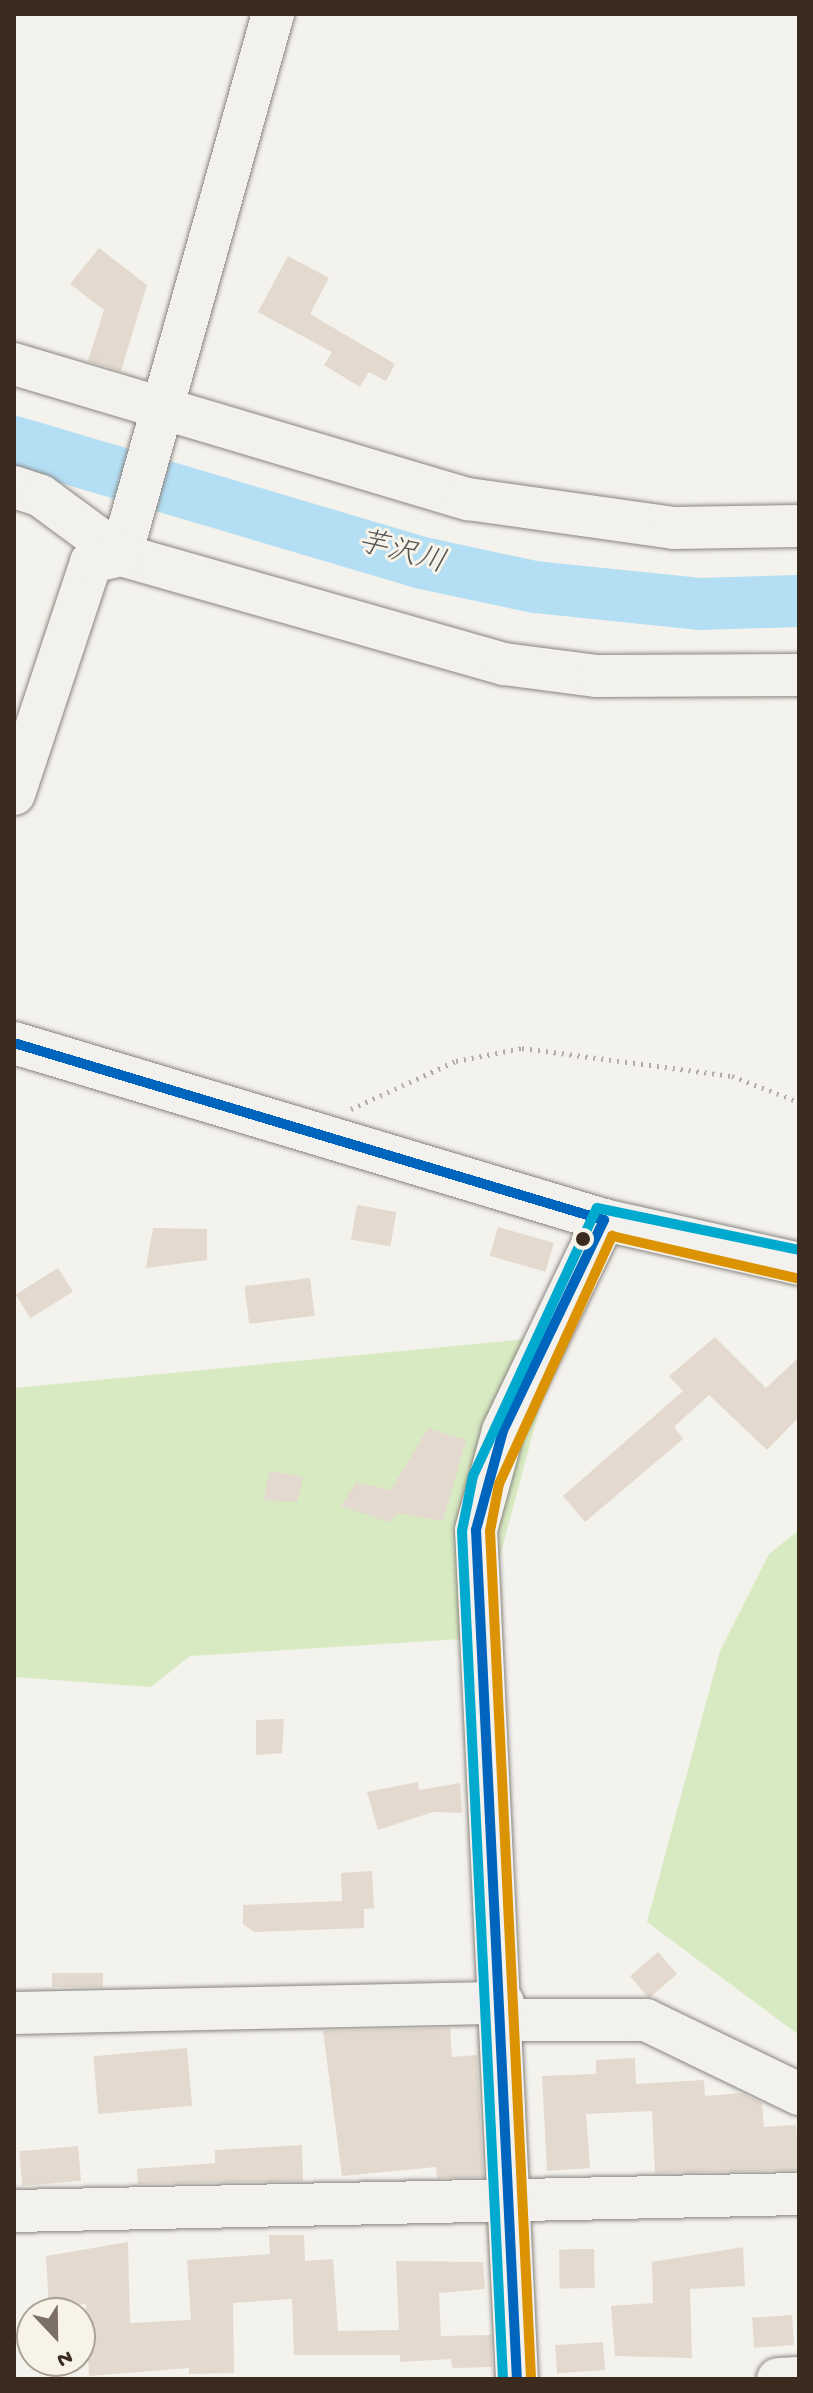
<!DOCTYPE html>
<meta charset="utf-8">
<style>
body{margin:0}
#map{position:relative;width:813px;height:2393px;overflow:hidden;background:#f4f2ec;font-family:"Gochi Hand","Klee One",sans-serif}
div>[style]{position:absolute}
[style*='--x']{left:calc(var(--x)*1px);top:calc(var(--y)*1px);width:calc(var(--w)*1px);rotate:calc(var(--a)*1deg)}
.green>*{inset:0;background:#d8eac1}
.river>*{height:52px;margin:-26px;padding:0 26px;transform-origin:26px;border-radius:26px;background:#b3def4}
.building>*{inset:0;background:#e3d9cf;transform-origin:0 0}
.path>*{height:5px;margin-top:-2.5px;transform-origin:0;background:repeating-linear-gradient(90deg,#b1aeaa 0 2px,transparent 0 8px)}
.roads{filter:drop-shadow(0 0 2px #898580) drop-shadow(0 0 2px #898580)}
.minor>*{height:42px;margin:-21px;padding:0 21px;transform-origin:21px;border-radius:21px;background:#f2f1ed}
.bus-1>*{height:10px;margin:-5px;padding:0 5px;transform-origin:5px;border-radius:5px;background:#0065bd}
.bus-2>*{height:10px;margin:-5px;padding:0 5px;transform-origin:5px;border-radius:5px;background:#db9304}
.bus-3>*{height:10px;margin:-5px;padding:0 5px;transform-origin:5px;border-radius:5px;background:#00a9ce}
.dots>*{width:22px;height:22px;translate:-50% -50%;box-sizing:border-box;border:4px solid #f7f3e8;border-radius:50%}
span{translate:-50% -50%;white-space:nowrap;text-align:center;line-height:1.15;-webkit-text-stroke:6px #f7f3e8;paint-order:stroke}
.water-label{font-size:30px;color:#525554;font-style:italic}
.frame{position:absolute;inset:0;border:16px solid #3b2a1e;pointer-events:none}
.north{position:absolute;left:16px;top:2297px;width:80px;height:80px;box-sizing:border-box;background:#f7f3e8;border:2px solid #aca397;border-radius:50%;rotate:158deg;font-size:22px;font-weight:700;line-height:32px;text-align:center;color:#3b2a1e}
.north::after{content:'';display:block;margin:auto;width:28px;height:36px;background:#7c7066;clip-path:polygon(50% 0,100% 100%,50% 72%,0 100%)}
</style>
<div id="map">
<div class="green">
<i style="clip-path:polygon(559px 1336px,478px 1638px,190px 1656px,151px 1687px,14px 1677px,14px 1388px)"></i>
<i style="clip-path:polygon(799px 1530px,799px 2035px,647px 1922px,720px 1651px,769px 1554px)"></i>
</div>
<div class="river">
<i style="--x:14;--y:442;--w:421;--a:16.5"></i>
<i style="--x:418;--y:562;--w:120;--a:12.1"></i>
<i style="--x:535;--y:587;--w:165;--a:5.9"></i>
<i style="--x:699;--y:604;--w:100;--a:-1.7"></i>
</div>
<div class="building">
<i style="clip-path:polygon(99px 248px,147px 285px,121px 371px,88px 361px,104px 310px,70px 284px)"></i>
<i style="clip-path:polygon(288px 256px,329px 278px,310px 314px,395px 364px,386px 381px,369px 372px,360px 387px,324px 365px,332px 352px,258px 312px)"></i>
<i style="left:357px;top:1205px;width:40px;height:35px;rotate:10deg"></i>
<i style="left:498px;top:1227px;width:58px;height:30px;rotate:16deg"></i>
<i style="clip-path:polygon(153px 1228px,207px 1229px,207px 1260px,146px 1268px)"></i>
<i style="left:58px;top:1268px;width:28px;height:50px;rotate:58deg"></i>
<i style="left:310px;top:1278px;width:38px;height:66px;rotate:83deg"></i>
<i style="clip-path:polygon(715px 1337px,766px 1388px,799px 1357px,799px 1417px,767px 1450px,709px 1395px,674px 1427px,683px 1439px,585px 1522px,563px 1496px,683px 1391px,669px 1376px)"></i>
<i style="clip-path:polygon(428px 1428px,466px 1440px,443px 1521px,399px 1513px,388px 1522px,341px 1506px,356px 1482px,391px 1490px)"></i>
<i style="clip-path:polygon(270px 1471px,303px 1477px,297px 1502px,263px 1500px)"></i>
<i style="clip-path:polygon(284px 1719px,282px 1753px,256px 1755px,256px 1720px)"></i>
<i style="clip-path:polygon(418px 1782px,419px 1790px,460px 1783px,462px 1813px,433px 1812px,378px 1830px,367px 1792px)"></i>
<i style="clip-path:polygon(372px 1871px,374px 1908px,364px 1909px,364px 1928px,254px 1932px,243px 1924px,243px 1905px,342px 1901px,341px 1873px)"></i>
<i style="left:658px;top:1952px;width:29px;height:37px;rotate:49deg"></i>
<i style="left:103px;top:1973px;width:14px;height:51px;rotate:90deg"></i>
<i style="clip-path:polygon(450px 2028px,452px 2057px,477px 2055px,483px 2177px,437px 2178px,436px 2167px,342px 2176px,323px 2031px)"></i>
<i style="left:187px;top:2048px;width:58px;height:94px;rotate:85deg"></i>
<i style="clip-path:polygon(635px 2058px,636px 2084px,704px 2080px,705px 2096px,741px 2093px,762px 2103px,764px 2127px,796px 2125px,799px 2170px,655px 2173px,652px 2111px,586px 2114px,590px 2168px,547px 2171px,542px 2076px,596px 2074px,596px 2060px)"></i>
<i style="clip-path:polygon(302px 2145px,303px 2181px,138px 2184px,137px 2169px,215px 2163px,215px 2150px)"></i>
<i style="left:78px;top:2146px;width:35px;height:59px;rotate:85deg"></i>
<i style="clip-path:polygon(269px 2235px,304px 2235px,305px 2261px,333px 2259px,338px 2331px,399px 2330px,396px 2261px,483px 2262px,485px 2289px,439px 2293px,441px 2336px,491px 2335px,492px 2367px,452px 2368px,451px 2359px,400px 2362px,400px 2355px,294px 2355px,292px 2299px,233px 2303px,234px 2373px,189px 2374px,189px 2368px,89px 2376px,86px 2304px,49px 2307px,46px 2256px,128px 2242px,130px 2323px,191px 2320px,187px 2260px,270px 2254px)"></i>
<i style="clip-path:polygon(743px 2247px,745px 2286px,690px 2289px,692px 2358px,615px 2356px,611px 2306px,653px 2303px,652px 2262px)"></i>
<i style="left:594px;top:2249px;width:39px;height:35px;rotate:89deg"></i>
<i style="left:792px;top:2315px;width:30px;height:40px;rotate:86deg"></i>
<i style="left:603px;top:2342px;width:28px;height:48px;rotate:86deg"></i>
</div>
<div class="path">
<i style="--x:351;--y:1109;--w:115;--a:-24.6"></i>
<i style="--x:456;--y:1061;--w:67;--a:-11.1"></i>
<i style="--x:522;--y:1048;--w:212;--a:7.6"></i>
<i style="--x:732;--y:1076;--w:72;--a:21.2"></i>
</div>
<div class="roads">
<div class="minor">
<i style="--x:14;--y:364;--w:474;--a:16.6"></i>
<i style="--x:468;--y:499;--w:208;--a:8"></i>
<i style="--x:674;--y:528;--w:125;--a:-0.9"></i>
<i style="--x:14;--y:487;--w:28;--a:18"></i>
<i style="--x:41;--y:496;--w:99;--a:36.4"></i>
<i style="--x:121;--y:555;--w:398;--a:15.9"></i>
<i style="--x:504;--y:664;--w:94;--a:7.4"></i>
<i style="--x:597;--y:676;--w:202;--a:-0.3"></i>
<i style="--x:121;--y:555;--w:562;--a:-74.31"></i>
<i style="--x:14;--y:794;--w:244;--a:-71.6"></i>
<i style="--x:91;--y:562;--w:31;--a:-13"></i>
<i style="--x:14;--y:1043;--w:616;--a:16.7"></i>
<i style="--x:604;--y:1220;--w:200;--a:12.7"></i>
<i style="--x:14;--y:2013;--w:489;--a:-1.2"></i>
<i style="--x:503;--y:2020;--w:143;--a:0"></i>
<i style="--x:646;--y:2020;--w:170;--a:25.8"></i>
<i style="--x:14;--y:2211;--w:785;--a:-1.24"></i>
<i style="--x:517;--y:2379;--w:850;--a:-92.76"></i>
<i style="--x:476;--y:1530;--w:103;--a:-74.7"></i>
<i style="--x:503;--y:1431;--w:234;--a:-64.4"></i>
<i style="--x:778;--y:2379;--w:21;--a:-3"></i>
</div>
</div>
<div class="bus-1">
<i style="--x:14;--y:1043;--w:616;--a:16.7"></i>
<i style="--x:604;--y:1220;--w:234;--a:115.6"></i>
<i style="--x:503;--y:1431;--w:103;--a:105.3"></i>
<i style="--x:476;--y:1530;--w:850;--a:87.24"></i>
</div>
<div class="bus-2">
<i style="--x:531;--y:2378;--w:848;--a:-92.77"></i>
<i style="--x:490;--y:1531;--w:48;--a:-79.2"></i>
<i style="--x:499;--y:1484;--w:273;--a:-65.5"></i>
<i style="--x:612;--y:1236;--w:189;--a:12.9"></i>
</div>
<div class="bus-3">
<i style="--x:503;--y:2379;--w:849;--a:-92.77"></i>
<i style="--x:462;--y:1531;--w:56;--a:-78.7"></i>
<i style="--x:473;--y:1476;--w:295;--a:-65.2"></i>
<i style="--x:597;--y:1208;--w:206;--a:11.7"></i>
</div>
<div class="dots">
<i style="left:583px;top:1239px;background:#3b2a1e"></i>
</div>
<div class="water-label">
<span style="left:401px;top:555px;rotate:15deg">芋沢川</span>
</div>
<div class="frame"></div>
<div class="north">N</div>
</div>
